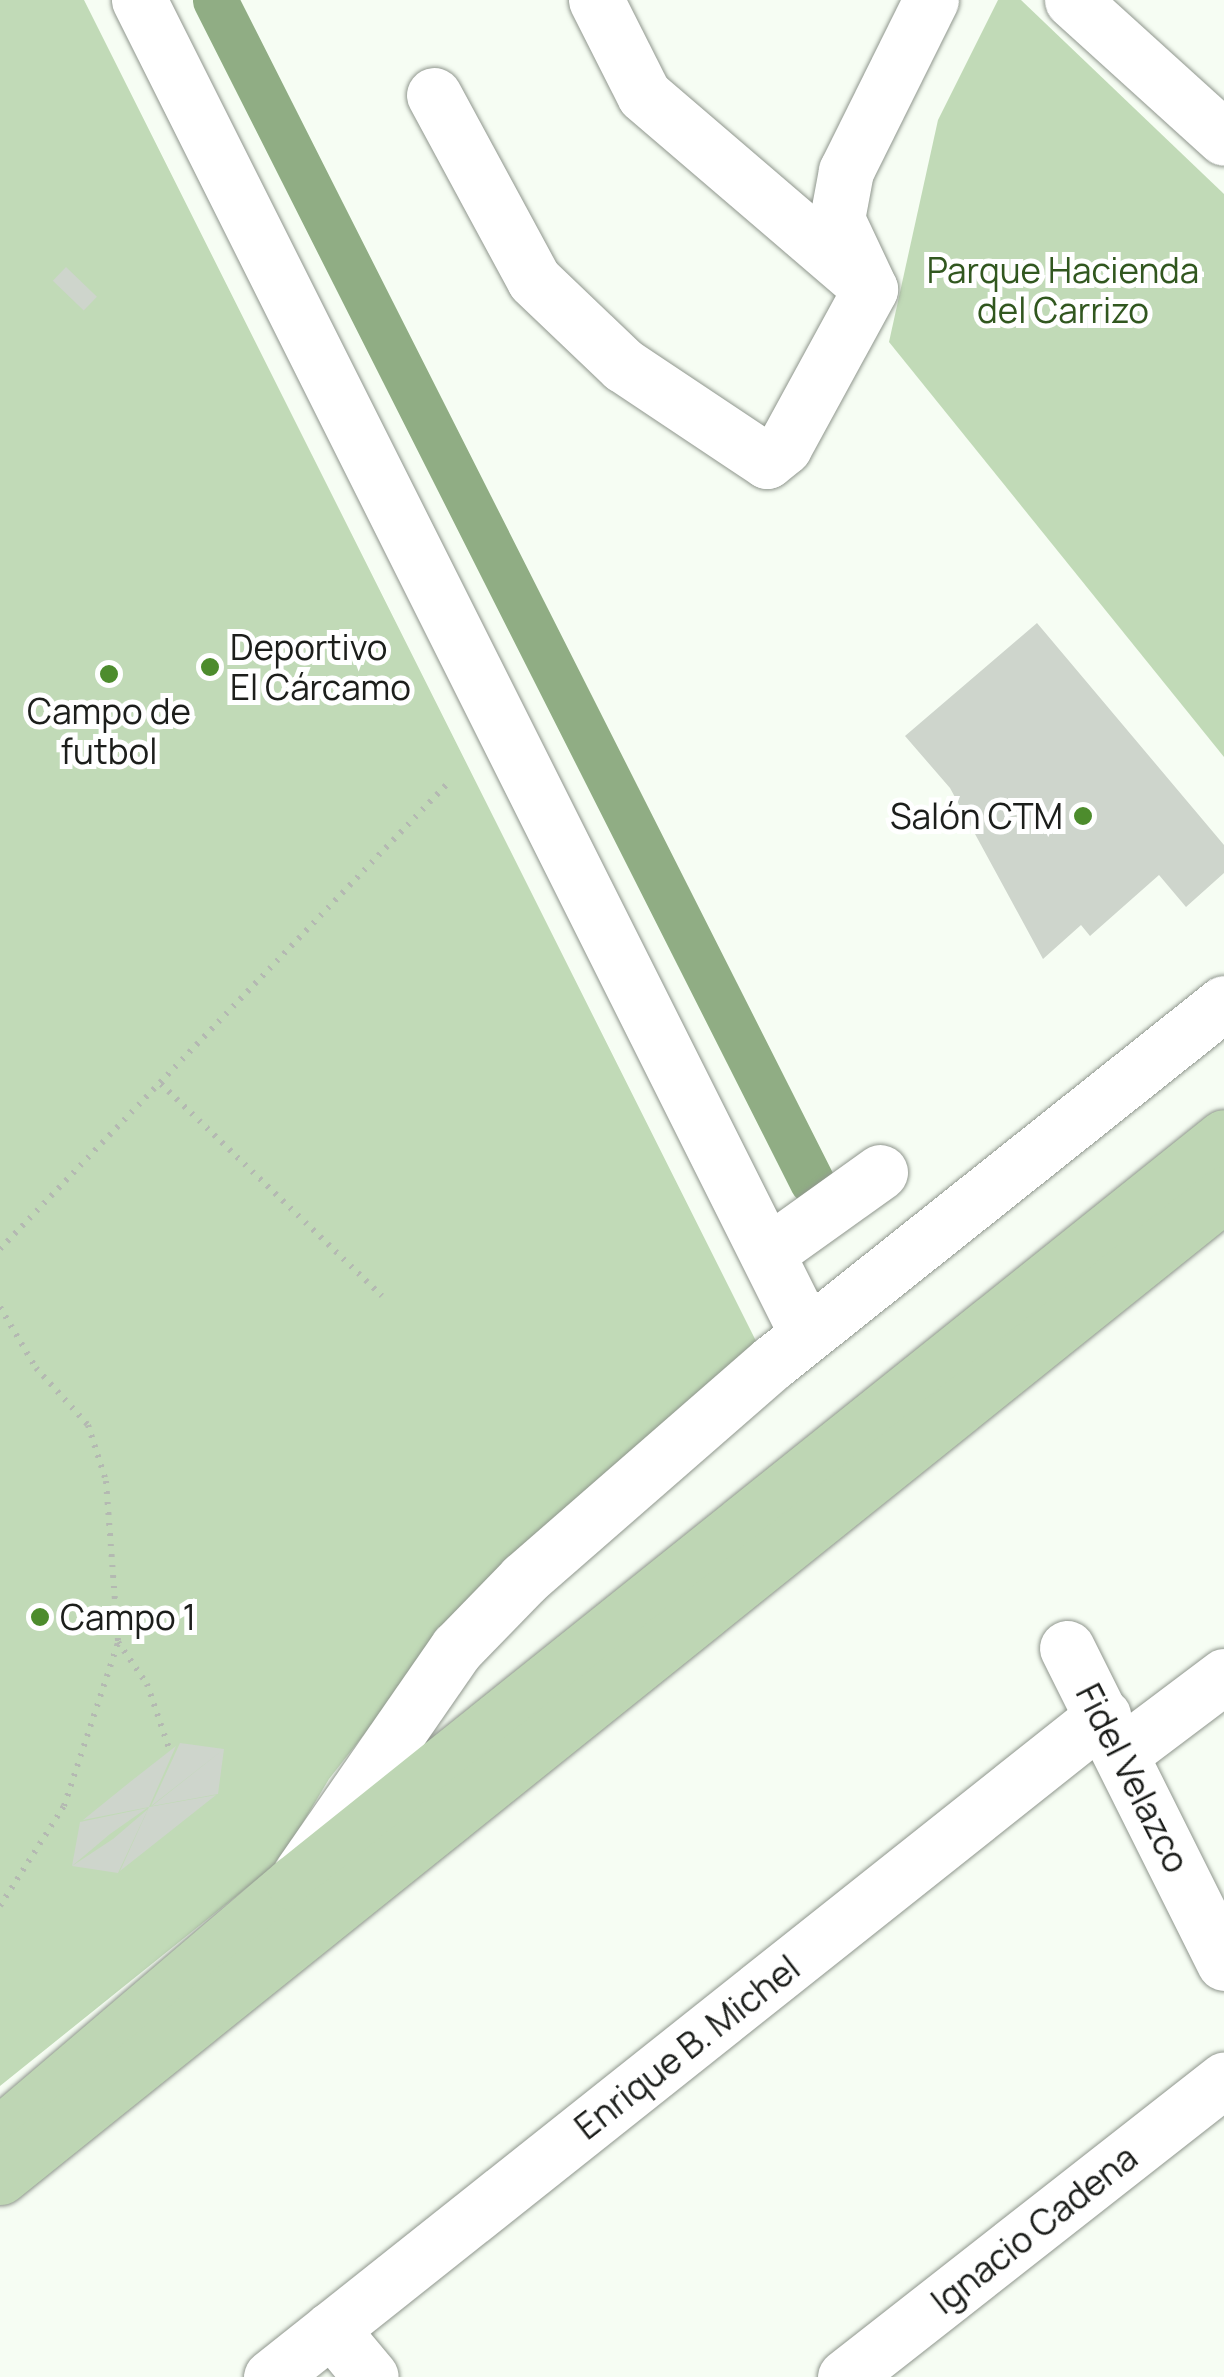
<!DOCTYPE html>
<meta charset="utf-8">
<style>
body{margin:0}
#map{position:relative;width:1224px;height:2377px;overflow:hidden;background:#f6fdf3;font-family:Manrope,sans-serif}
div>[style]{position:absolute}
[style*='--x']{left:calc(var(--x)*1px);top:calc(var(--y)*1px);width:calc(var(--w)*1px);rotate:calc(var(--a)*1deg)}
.green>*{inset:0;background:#c1dab7}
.canal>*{height:45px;margin:-22.5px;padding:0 22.5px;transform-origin:22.5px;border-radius:22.5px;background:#90ad84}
.building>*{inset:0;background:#ced5cc;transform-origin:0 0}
.path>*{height:6px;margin-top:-3px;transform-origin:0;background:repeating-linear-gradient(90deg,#b4b9b2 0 2.5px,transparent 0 10.5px)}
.roads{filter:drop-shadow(0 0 2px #8f968d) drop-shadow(0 0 2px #8f968d)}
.minor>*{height:55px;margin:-27.5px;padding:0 27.5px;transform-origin:27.5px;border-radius:27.5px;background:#fff}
.major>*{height:55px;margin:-27.5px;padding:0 27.5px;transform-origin:27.5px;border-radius:27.5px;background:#bed6b4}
.dots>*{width:28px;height:28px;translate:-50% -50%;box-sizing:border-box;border:5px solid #fff;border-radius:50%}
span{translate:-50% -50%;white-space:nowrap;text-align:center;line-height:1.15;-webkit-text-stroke:10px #fff;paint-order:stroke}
.park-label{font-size:35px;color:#31571f}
.poi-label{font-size:35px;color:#1c1e1b}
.left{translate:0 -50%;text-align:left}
.right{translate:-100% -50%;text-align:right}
.street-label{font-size:35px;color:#1c1e1b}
</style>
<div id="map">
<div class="green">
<i style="clip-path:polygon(0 0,84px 0,757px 1343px,451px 1624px,329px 1779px,280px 1861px,0 2086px)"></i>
<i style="clip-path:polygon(998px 0,1021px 0,1224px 194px,1224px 757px,889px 342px,938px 120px)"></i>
</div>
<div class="canal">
<i style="--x:215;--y:0;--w:1324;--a:63.2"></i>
</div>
<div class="building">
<i style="left:66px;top:267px;width:43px;height:19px;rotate:44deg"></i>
<i style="clip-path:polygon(1037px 623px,1224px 845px,1224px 873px,1186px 907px,1159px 875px,1090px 936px,1081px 925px,1043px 959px,950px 788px,905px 736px)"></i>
<i style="clip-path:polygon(180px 1743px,224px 1749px,218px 1794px,152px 1806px,224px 1749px,151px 1806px)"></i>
<i style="clip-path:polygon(176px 1746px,149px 1807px,216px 1795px,120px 1871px,149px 1807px,83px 1820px,130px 1782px,149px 1807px,130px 1782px)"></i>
<i style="clip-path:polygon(147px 1808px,110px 1834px,72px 1866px,80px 1822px)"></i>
<i style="clip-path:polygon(148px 1809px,118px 1873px,72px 1866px,113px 1839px)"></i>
</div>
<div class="path">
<i style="--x:161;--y:1084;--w:306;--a:43.8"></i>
<i style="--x:0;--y:1249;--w:648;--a:-46.13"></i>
<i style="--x:0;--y:1307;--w:71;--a:59.5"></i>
<i style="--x:36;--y:1368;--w:77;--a:47.6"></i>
<i style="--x:88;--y:1425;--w:59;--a:72.2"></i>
<i style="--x:106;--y:1481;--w:161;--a:85.7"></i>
<i style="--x:118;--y:1642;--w:51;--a:55.4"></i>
<i style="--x:147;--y:1684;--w:71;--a:71.1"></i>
<i style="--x:0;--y:1906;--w:119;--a:-57.4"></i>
<i style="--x:64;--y:1806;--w:172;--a:-71.7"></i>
</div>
<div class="roads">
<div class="minor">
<i style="--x:139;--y:0;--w:1492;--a:63.4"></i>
<i style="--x:596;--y:0;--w:106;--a:63.2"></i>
<i style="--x:644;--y:95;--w:279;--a:40.6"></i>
<i style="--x:1072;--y:0;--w:205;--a:42.2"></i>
<i style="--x:434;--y:95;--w:210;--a:61.6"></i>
<i style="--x:534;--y:280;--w:123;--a:43.7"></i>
<i style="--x:623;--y:365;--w:173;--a:33.7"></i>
<i style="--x:767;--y:461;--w:22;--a:-39"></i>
<i style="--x:784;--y:447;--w:180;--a:-61.4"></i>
<i style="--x:870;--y:289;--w:77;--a:-115.2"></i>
<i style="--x:837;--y:219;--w:49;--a:-79.4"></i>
<i style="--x:846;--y:171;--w:191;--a:-63.6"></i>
<i style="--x:767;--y:1253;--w:139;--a:-35.6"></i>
<i style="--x:1067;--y:1648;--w:352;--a:63.5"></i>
<i style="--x:1122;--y:1753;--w:128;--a:-37"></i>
<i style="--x:301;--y:1873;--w:274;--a:-55.3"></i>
<i style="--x:457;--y:1648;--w:96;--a:-45.8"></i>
<i style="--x:524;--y:1579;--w:330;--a:-41.1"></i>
<i style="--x:773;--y:1362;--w:576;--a:-38.52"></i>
<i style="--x:331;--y:2329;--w:62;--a:50.2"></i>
<i style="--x:271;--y:2377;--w:1063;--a:-38.47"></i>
<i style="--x:845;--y:2377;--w:482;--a:-38.1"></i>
</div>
<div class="major">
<i style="--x:0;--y:2134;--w:387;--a:-40.5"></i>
<i style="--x:294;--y:1883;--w:1192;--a:-38.73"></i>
<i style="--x:0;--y:2177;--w:1570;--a:-38.77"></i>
</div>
</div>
<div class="dots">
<i style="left:210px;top:667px;background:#4d8c2d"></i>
<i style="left:109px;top:674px;background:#4d8c2d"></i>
<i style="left:1083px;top:816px;background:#4d8c2d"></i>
<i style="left:40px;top:1617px;background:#4d8c2d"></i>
</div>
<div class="park-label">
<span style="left:1063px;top:290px">Parque Hacienda<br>del Carrizo</span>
</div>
<div class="poi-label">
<span class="left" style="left:230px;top:667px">Deportivo<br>El Cárcamo</span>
<span style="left:109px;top:731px">Campo de<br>futbol</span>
<span class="right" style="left:1063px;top:816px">Salón CTM</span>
<span class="left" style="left:60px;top:1617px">Campo 1</span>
</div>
<div class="street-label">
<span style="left:1133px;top:1778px;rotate:63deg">Fidel Velazco</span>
<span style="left:687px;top:2047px;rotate:-38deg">Enrique B. Michel</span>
<span style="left:1034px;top:2229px;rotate:-38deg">Ignacio Cadena</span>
</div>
</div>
